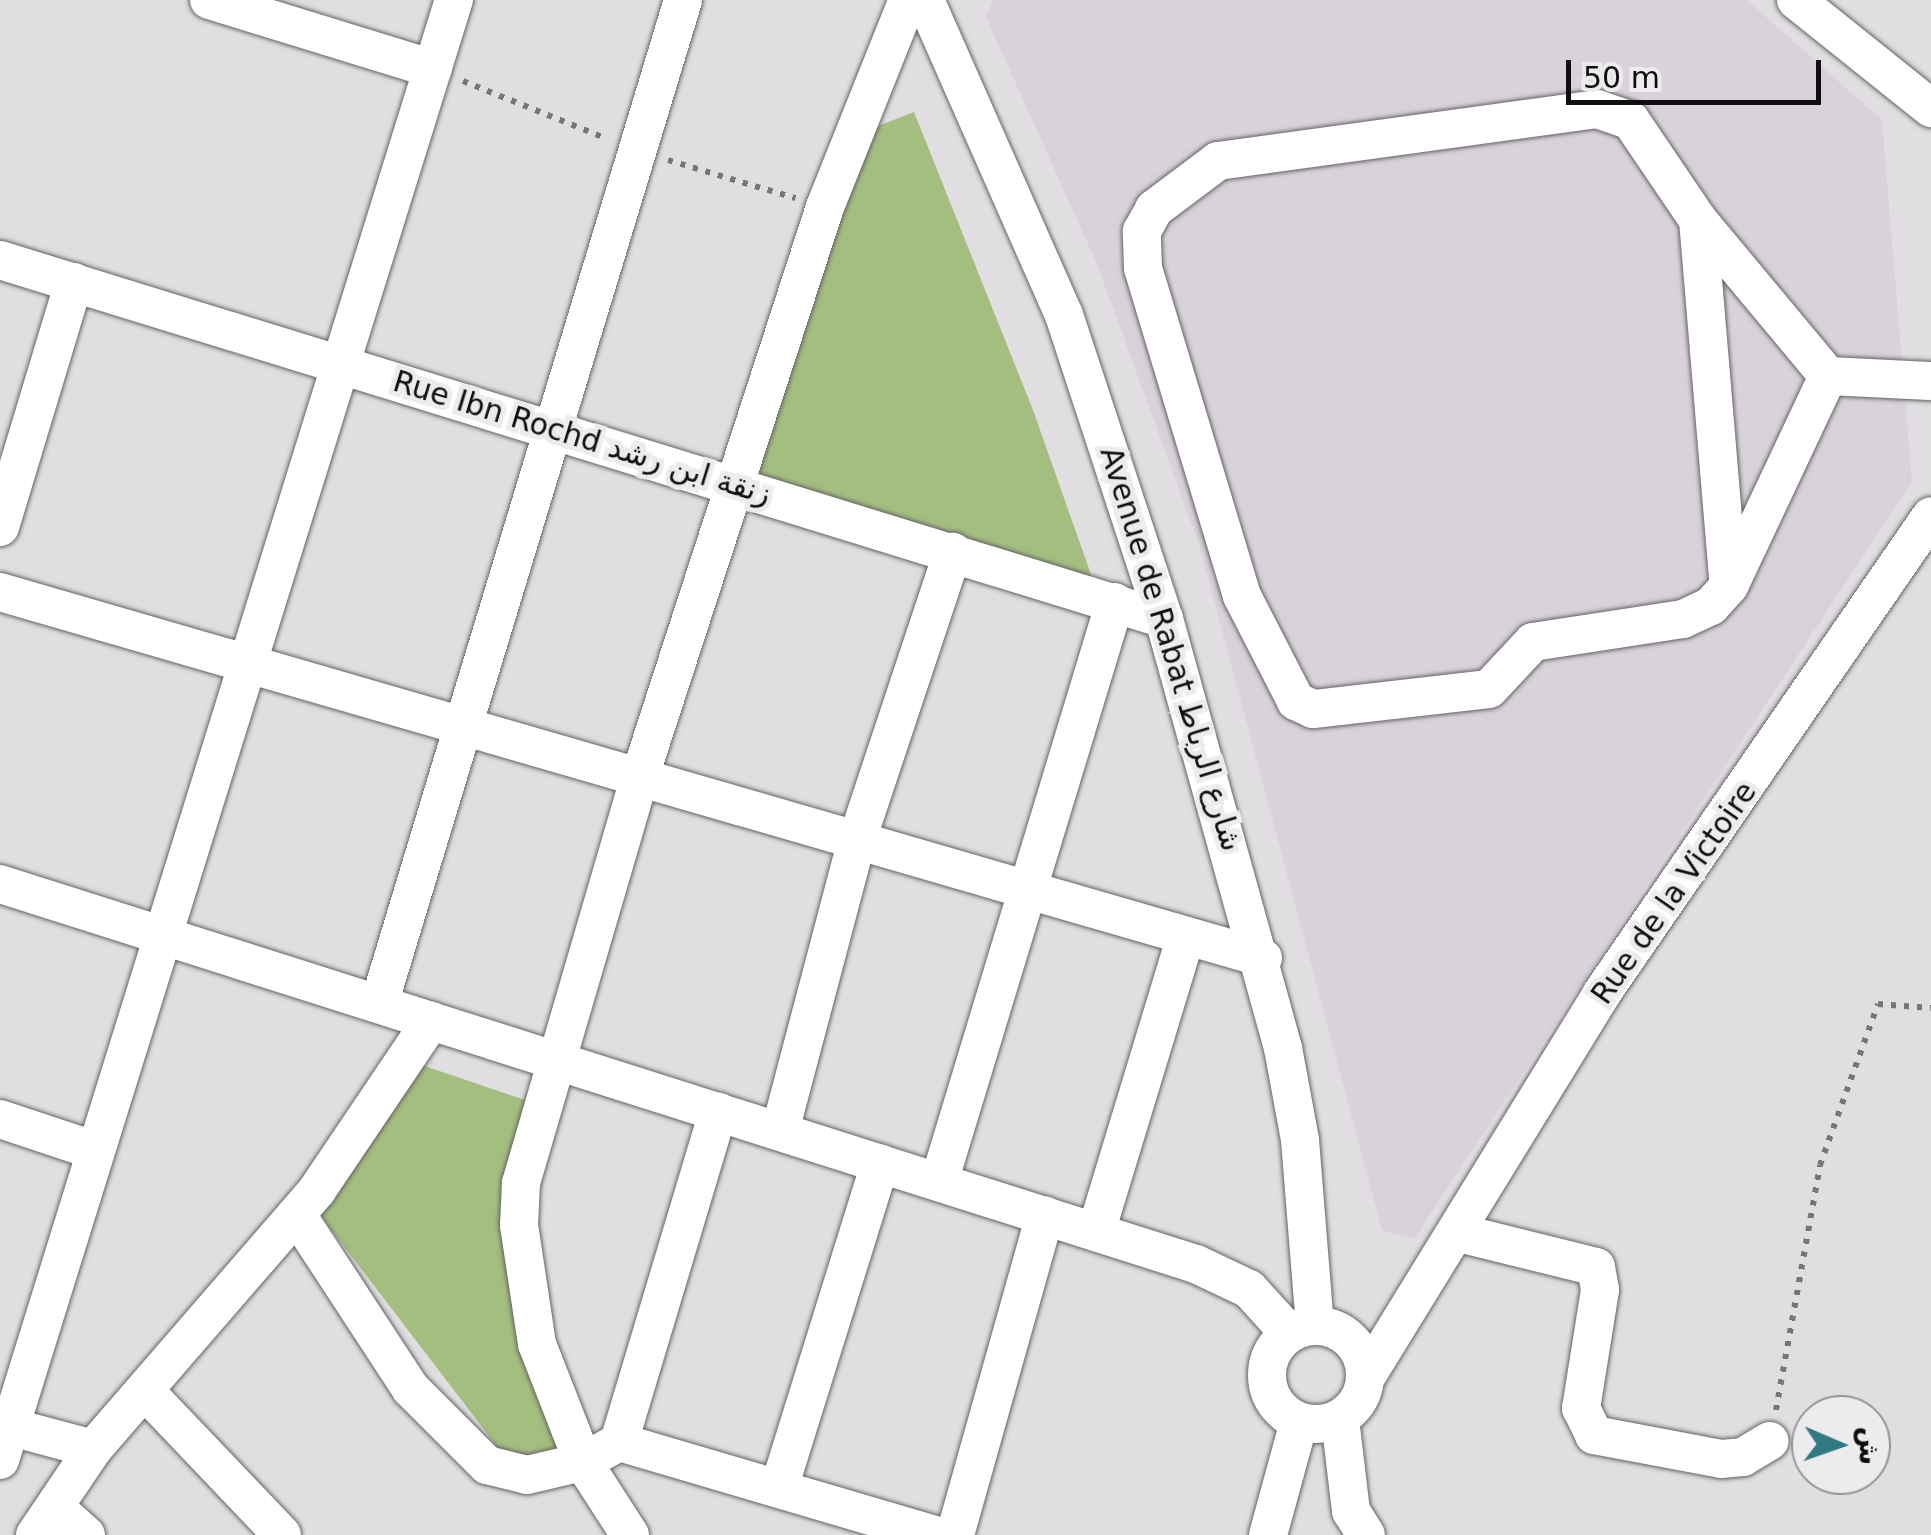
<!DOCTYPE html>
<meta charset="utf-8">
<style>
body{margin:0}
#map{position:relative;width:1931px;height:1535px;overflow:hidden;background:#e0dee1;font-family:"DejaVu Sans","Noto Sans Arabic",sans-serif}
div>[style]{position:absolute}
[style*='--x']{left:calc(var(--x)*1px);top:calc(var(--y)*1px);width:calc(var(--w)*1px);rotate:calc(var(--a)*1deg)}
.built>*{inset:0;background:#d9d2db}
.green>*{inset:0;background:#a4be80}
.path>*{height:6px;margin-top:-3px;transform-origin:0;background:repeating-linear-gradient(90deg,#767577 0 5px,transparent 0 13px)}
.roads{filter:drop-shadow(0 0 2px #656365) drop-shadow(0 0 2px #656365)}
.minor>*{height:38px;margin:-19px;padding:0 19px;transform-origin:19px;border-radius:19px;background:#fff}
.minor>.ring{margin:-19px;padding:0;box-sizing:content-box;background:none;border:38px solid #fff;border-radius:50%}
span{translate:-50% -50%;white-space:nowrap;text-align:center;line-height:1.15;-webkit-text-stroke:10px #edebee;paint-order:stroke}
.street-label{font-size:30px;color:#0f0f10}
.north{position:absolute;left:1791px;top:1395px;width:100px;height:100px;box-sizing:border-box;background:#edebee;border:2px solid #949395;border-radius:50%;rotate:92deg;font-size:28px;font-weight:700;line-height:40px;text-align:center;color:#0f0f10}
.north::after{content:'';display:block;margin:auto;width:35px;height:45px;background:#327a83;clip-path:polygon(50% 0,100% 100%,50% 72%,0 100%)}
.scale{position:absolute;left:1566px;top:60px;width:255px;height:45px;box-sizing:border-box;border:5px solid #0f0f10;border-top:0;padding-left:12px;font-size:30px;line-height:35px;white-space:nowrap;color:#0f0f10;-webkit-text-stroke:8px #edebee;paint-order:stroke}
</style>
<div id="map">
<div class="built">
<i style="clip-path:polygon(993px 0,1747px 0,1882px 120px,1912px 482px,1414px 1239px,1382px 1230px,1199px 544px,1097px 264px,986px 17px)"></i>
</div>
<div class="green">
<i style="clip-path:polygon(914px 112px,1033px 410px,1101px 603px,736px 487px,850px 137px)"></i>
<i style="clip-path:polygon(419px 1064px,525px 1100px,509px 1197px,566px 1447px,515px 1470px,320px 1215px)"></i>
</div>
<div class="path">
<i style="--x:463;--y:81;--w:153;--a:21.9"></i>
<i style="--x:668;--y:160;--w:133;--a:16.7"></i>
<i style="--x:1776;--y:1410;--w:249;--a:-79.8"></i>
<i style="--x:1820;--y:1165;--w:171;--a:-70.2"></i>
<i style="--x:1878;--y:1004;--w:53;--a:4.3"></i>
</div>
<div class="roads">
<div class="minor">
<i style="--x:209;--y:0;--w:234;--a:17.1"></i>
<i style="--x:925;--y:0;--w:344;--a:66.2"></i>
<i style="--x:1064;--y:315;--w:320;--a:71.8"></i>
<i style="--x:1164;--y:619;--w:445;--a:74.5"></i>
<i style="--x:1283;--y:1048;--w:94;--a:79.5"></i>
<i style="--x:1300;--y:1140;--w:186;--a:85.4"></i>
<i style="--x:1796;--y:0;--w:173;--a:38.7"></i>
<i style="--x:1698;--y:220;--w:362;--a:85.2"></i>
<i style="--x:0;--y:260;--w:1218;--a:17.14"></i>
<i style="--x:1828;--y:376;--w:232;--a:115.2"></i>
<i style="--x:1729;--y:586;--w:27;--a:132"></i>
<i style="--x:1711;--y:606;--w:31;--a:155"></i>
<i style="--x:1683;--y:619;--w:152;--a:171.3"></i>
<i style="--x:1533;--y:642;--w:64;--a:133.1"></i>
<i style="--x:1489;--y:689;--w:177;--a:173.5"></i>
<i style="--x:1313;--y:709;--w:19;--a:-155"></i>
<i style="--x:1296;--y:701;--w:118;--a:-117.2"></i>
<i style="--x:1242;--y:596;--w:343;--a:-106.8"></i>
<i style="--x:1143;--y:268;--w:37;--a:-92"></i>
<i style="--x:1142;--y:231;--w:25;--a:-61"></i>
<i style="--x:1154;--y:209;--w:80;--a:-36.9"></i>
<i style="--x:1218;--y:161;--w:383;--a:-7.8"></i>
<i style="--x:1597;--y:109;--w:36;--a:19"></i>
<i style="--x:1631;--y:121;--w:120;--a:55.9"></i>
<i style="--x:1698;--y:220;--w:203;--a:50.2"></i>
<i style="--x:1828;--y:376;--w:103;--a:2.8"></i>
<i style="--x:0;--y:527;--w:256;--a:-73.2"></i>
<i style="--x:0;--y:592;--w:1315;--a:16.16"></i>
<i style="--x:0;--y:884;--w:1255;--a:17.63"></i>
<i style="--x:1196;--y:1264;--w:59;--a:25.3"></i>
<i style="--x:1249;--y:1289;--w:59;--a:47.7"></i>
<i style="--x:379;--y:1004;--w:1049;--a:-73.15"></i>
<i style="--x:0;--y:1119;--w:101;--a:18.4"></i>
<i style="--x:780;--y:1131;--w:298;--a:-75.2"></i>
<i style="--x:856;--y:843;--w:307;--a:-71.6"></i>
<i style="--x:939;--y:1182;--w:606;--a:-73.12"></i>
<i style="--x:297;--y:1215;--w:207;--a:56.8"></i>
<i style="--x:410;--y:1388;--w:109;--a:45"></i>
<i style="--x:487;--y:1465;--w:41;--a:14"></i>
<i style="--x:527;--y:1475;--w:57;--a:-13.1"></i>
<i style="--x:583;--y:1462;--w:41;--a:-29.1"></i>
<i style="--x:619;--y:1442;--w:329;--a:16.4"></i>
<i style="--x:1096;--y:1232;--w:306;--a:-73.1"></i>
<i style="--x:1459;--y:1233;--w:141;--a:13.9"></i>
<i style="--x:1596;--y:1267;--w:23;--a:80"></i>
<i style="--x:1600;--y:1290;--w:120;--a:99.1"></i>
<i style="--x:1581;--y:1408;--w:30;--a:64"></i>
<i style="--x:1594;--y:1435;--w:129;--a:10.7"></i>
<i style="--x:1721;--y:1459;--w:22;--a:-5"></i>
<i style="--x:1743;--y:1457;--w:31;--a:-31"></i>
<i class="ring" style="left:1267px;top:1326px;width:60px;height:60px"></i>
<i style="--x:1366;--y:1377;--w:451;--a:-58.4"></i>
<i style="--x:1602;--y:993;--w:579;--a:-55.4"></i>
<i style="--x:146;--y:1392;--w:197;--a:46.4"></i>
<i style="--x:1340;--y:1419;--w:93;--a:83.2"></i>
<i style="--x:1351;--y:1511;--w:28;--a:58"></i>
<i style="--x:0;--y:1424;--w:96;--a:15"></i>
<i style="--x:619;--y:1442;--w:345;--a:-73.3"></i>
<i style="--x:0;--y:1460;--w:1529;--a:-72.73"></i>
<i style="--x:779;--y:1488;--w:340;--a:-72.7"></i>
<i style="--x:57;--y:1509;--w:39;--a:42"></i>
<i style="--x:35;--y:1535;--w:104;--a:-56"></i>
<i style="--x:93;--y:1449;--w:342;--a:-49.1"></i>
<i style="--x:317;--y:1190;--w:204;--a:-56"></i>
<i style="--x:630;--y:1535;--w:87;--a:-122.8"></i>
<i style="--x:583;--y:1462;--w:127;--a:-111.3"></i>
<i style="--x:537;--y:1344;--w:120;--a:-98.6"></i>
<i style="--x:519;--y:1225;--w:42;--a:-87.3"></i>
<i style="--x:521;--y:1183;--w:421;--a:-73.7"></i>
<i style="--x:639;--y:779;--w:601;--a:-71.99"></i>
<i style="--x:825;--y:207;--w:223;--a:-68.2"></i>
<i style="--x:955;--y:1535;--w:332;--a:-74.3"></i>
<i style="--x:1268;--y:1535;--w:117;--a:-74.7"></i>
</div>
</div>
<div class="street-label">
<span style="left:582px;top:438px;rotate:17deg">Rue Ibn Rochd زنقة ابن رشد</span>
<span style="left:1171px;top:649px;rotate:73deg">Avenue de Rabat شارع الرباط</span>
<span style="left:1674px;top:893px;rotate:-55deg">Rue de la Victoire</span>
</div>
<div class="north">ش</div>
<div class="scale">50 m</div>
</div>
